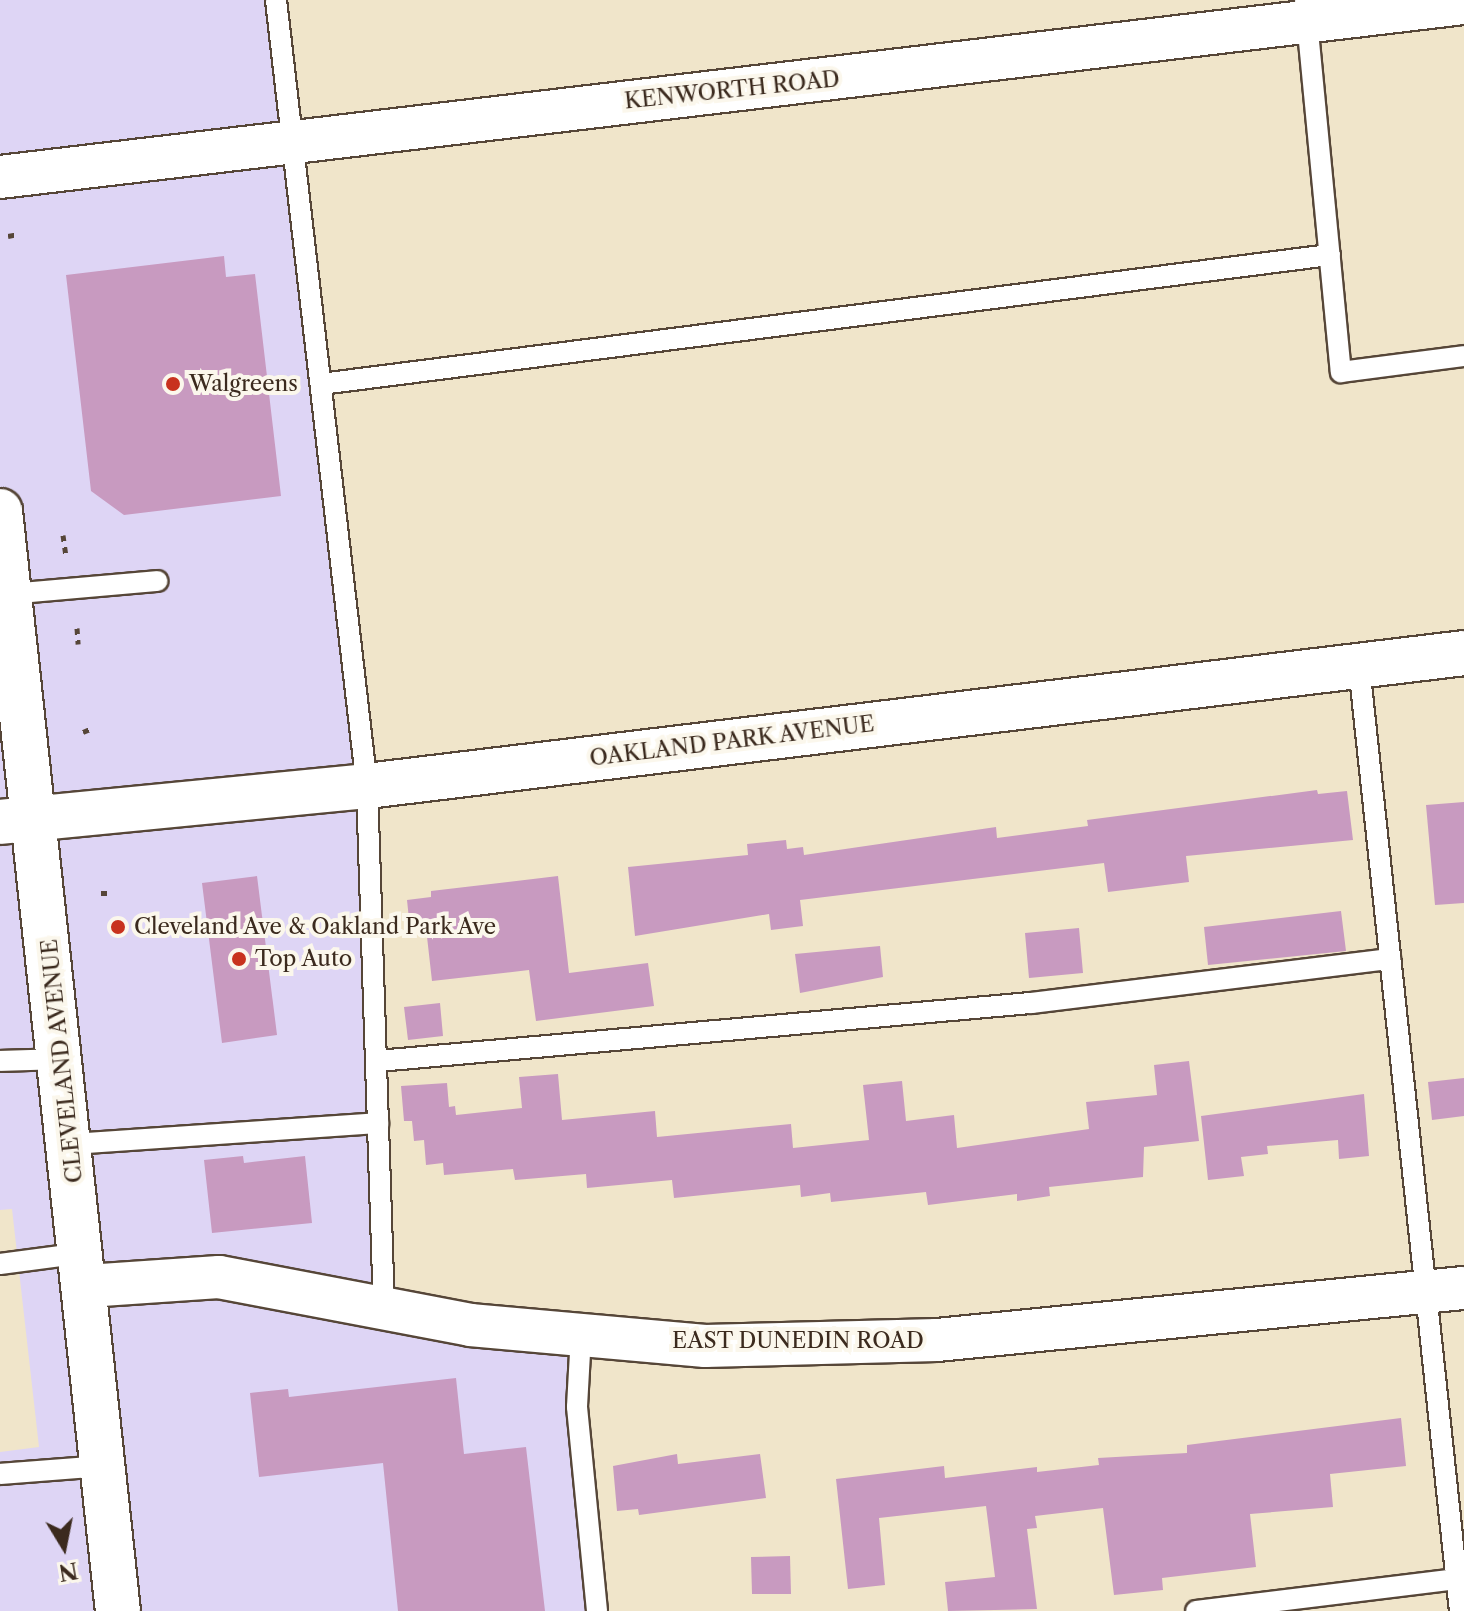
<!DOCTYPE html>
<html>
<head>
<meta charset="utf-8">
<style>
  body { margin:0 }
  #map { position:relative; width:1464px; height:1611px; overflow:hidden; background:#f0e5ca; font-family:"Libre Caslon Text",serif }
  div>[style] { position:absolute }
  .built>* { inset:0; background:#ded5f5 }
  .building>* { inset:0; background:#c89ac0 }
  .path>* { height:5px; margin-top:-2.5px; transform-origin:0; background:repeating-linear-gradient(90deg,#564638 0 6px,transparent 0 12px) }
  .roads { filter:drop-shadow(2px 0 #564638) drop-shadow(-2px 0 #564638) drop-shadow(0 2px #564638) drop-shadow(0 -2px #564638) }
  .service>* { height:20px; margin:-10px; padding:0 10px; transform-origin:10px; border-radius:10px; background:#fff }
  .minor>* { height:42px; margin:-21px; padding:0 21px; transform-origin:21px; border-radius:21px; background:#fff }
  .secondary>* { height:44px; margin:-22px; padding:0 22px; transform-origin:22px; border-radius:22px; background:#fff }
  .primary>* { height:44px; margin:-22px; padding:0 22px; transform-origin:22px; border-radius:22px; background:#fff }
  .dots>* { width:22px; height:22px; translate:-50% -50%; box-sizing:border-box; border:4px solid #fbf7ec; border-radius:50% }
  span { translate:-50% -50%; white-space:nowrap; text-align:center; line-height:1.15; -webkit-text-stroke:8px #fbf7ec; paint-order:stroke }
  .street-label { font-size:22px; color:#3b2a1e }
  .poi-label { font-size:22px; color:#3b2a1e }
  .left { translate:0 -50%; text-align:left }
  .north { position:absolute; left:24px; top:1507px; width:80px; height:80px; -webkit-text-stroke:6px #fbf7ec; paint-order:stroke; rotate:170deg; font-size:22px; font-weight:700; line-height:32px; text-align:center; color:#3b2a1e }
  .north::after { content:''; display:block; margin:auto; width:28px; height:36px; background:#3b2a1e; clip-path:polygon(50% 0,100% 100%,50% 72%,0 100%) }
</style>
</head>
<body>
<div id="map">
  <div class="built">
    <i style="clip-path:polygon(0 0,279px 0,370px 780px,397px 1317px,576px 1347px,604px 1611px,0 1611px,0 1452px,39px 1447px,12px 1209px,0 1210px)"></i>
  </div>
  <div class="building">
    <i style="clip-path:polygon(224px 256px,226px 277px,255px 274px,281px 496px,124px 515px,91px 491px,66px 275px)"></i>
    <i style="clip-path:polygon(1317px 790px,1318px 794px,1347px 791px,1353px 840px,1186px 856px,1189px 882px,1108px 892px,1104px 863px,800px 900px,803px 926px,771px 930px,769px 914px,635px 936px,628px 867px,748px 855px,747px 844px,786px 840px,787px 849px,803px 847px,804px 855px,996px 827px,997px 838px,1088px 826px,1087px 820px)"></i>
    <i style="clip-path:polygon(1464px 802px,1464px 903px,1435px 905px,1426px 805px)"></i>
    <i style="clip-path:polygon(257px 876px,277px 1035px,222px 1043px,202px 883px)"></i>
    <i style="clip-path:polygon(558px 876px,569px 973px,648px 963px,654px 1006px,536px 1021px,529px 970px,432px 981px,426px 928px,410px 929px,407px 900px,431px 897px,431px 891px)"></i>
    <i style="clip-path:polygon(1341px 911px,1346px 951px,1208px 965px,1204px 927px)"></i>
    <i style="clip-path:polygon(1079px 928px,1083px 973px,1029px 978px,1025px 933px)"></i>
    <i style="clip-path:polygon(880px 946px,883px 977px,800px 993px,795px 954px)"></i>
    <i style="clip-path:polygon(440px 1003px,443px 1036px,408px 1040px,404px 1007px)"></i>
    <i style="clip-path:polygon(1189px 1061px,1199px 1141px,1144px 1147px,1143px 1177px,1049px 1187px,1050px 1196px,1017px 1201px,1017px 1194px,928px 1205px,926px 1192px,831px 1202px,830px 1193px,801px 1197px,800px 1185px,674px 1198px,672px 1180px,587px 1188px,586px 1174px,515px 1180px,513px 1169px,444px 1175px,443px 1163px,426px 1165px,424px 1140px,414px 1141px,412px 1121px,404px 1121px,401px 1086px,447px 1083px,449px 1107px,455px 1106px,456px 1115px,522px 1108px,519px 1077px,558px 1074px,562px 1120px,655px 1111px,657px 1137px,791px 1124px,793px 1148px,869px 1140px,863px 1085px,902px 1081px,906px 1121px,954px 1115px,957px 1148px,1089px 1129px,1086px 1102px,1157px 1095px,1154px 1065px)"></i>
    <i style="clip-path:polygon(1464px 1078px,1464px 1116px,1432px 1120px,1428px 1082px)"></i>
    <i style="clip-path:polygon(1364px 1094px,1369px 1156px,1339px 1159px,1338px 1140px,1267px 1146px,1268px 1154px,1241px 1157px,1244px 1176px,1208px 1180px,1201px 1116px)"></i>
    <i style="clip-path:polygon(243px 1156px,244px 1163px,305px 1156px,312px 1223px,212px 1233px,204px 1160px)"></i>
    <i style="clip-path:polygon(456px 1378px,464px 1454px,526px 1447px,545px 1611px,398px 1611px,383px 1463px,259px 1477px,250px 1393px,288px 1389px,289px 1397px)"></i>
    <i style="clip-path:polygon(1401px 1418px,1406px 1466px,1330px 1474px,1333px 1507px,1250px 1514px,1256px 1567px,1162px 1578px,1163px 1590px,1114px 1595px,1103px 1508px,1035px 1516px,1037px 1528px,1027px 1529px,1037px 1609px,948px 1611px,945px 1582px,995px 1577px,986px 1506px,879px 1518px,885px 1585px,848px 1589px,836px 1479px,944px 1466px,945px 1478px,1037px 1467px,1037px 1472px,1099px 1465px,1098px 1458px,1187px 1453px,1187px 1445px)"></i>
    <i style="clip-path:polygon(677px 1454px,678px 1464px,760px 1454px,766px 1498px,639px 1515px,638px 1509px,617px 1511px,613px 1466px)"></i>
    <i style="clip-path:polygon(790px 1556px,791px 1594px,752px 1594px,751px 1557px)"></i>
  </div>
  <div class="path">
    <i style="left:8px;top:236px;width:10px;rotate:-11deg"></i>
    <i style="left:63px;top:535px;width:22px;rotate:82deg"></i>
    <i style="left:77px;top:628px;width:16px;rotate:86deg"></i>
    <i style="left:83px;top:732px;width:8px;rotate:-23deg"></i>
    <i style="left:101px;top:893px;width:8px"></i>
  </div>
  <div class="roads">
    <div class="service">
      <i style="left:276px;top:0;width:791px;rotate:83.4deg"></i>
      <i style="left:367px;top:786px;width:523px;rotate:88.14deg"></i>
      <i style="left:1305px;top:0;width:374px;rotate:84.5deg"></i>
      <i style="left:1341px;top:372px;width:124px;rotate:-7.4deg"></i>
      <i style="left:321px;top:384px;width:1017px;rotate:-7.29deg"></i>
      <i style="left:9px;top:594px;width:149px;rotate:-5deg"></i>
      <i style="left:1359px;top:666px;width:950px;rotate:83.9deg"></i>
      <i style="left:0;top:1061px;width:61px;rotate:-1.9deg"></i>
      <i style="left:378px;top:1061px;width:656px;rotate:-5.08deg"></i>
      <i style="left:1031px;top:1003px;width:362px;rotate:-7deg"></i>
      <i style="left:71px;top:1144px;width:308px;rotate:-3.9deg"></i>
      <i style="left:0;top:1264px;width:84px;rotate:-7.5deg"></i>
      <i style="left:581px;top:1335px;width:72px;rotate:93.2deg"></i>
      <i style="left:577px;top:1407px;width:205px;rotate:84.4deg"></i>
      <i style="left:0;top:1474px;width:103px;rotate:-4.4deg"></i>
      <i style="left:1196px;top:1611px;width:270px;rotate:-7deg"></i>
    </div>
    <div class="minor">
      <i style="left:0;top:177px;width:1474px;rotate:-6.78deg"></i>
      <i style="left:87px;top:1286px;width:132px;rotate:-3.9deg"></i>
      <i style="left:219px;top:1277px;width:256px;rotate:10.8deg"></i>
      <i style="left:470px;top:1325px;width:236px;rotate:5.1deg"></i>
      <i style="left:705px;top:1346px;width:232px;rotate:-1.5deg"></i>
      <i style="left:937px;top:1340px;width:530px;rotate:-5.64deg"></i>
    </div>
    <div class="secondary">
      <i style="left:0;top:822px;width:369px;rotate:-5.6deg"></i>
      <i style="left:367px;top:786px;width:1105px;rotate:-6.91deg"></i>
    </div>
    <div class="primary">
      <i style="left:0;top:511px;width:1106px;rotate:83.88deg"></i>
    </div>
  </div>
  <div class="dots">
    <i style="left:173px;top:384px;background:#c8321e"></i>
    <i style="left:118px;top:927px;background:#c8321e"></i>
    <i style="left:239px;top:959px;background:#c8321e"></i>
  </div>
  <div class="street-label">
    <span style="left:732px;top:90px;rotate:-6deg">KENWORTH ROAD</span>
    <span style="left:732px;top:741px;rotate:-7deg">OAKLAND PARK AVENUE</span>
    <span style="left:62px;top:1061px;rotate:-96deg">CLEVELAND AVENUE</span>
    <span style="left:798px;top:1341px">EAST DUNEDIN ROAD</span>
  </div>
  <div class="poi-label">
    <span class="left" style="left:189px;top:384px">Walgreens</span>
    <span class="left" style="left:134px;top:927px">Cleveland Ave &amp; Oakland Park Ave</span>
    <span class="left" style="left:255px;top:959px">Top Auto</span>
  </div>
  <div class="north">N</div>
</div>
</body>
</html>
